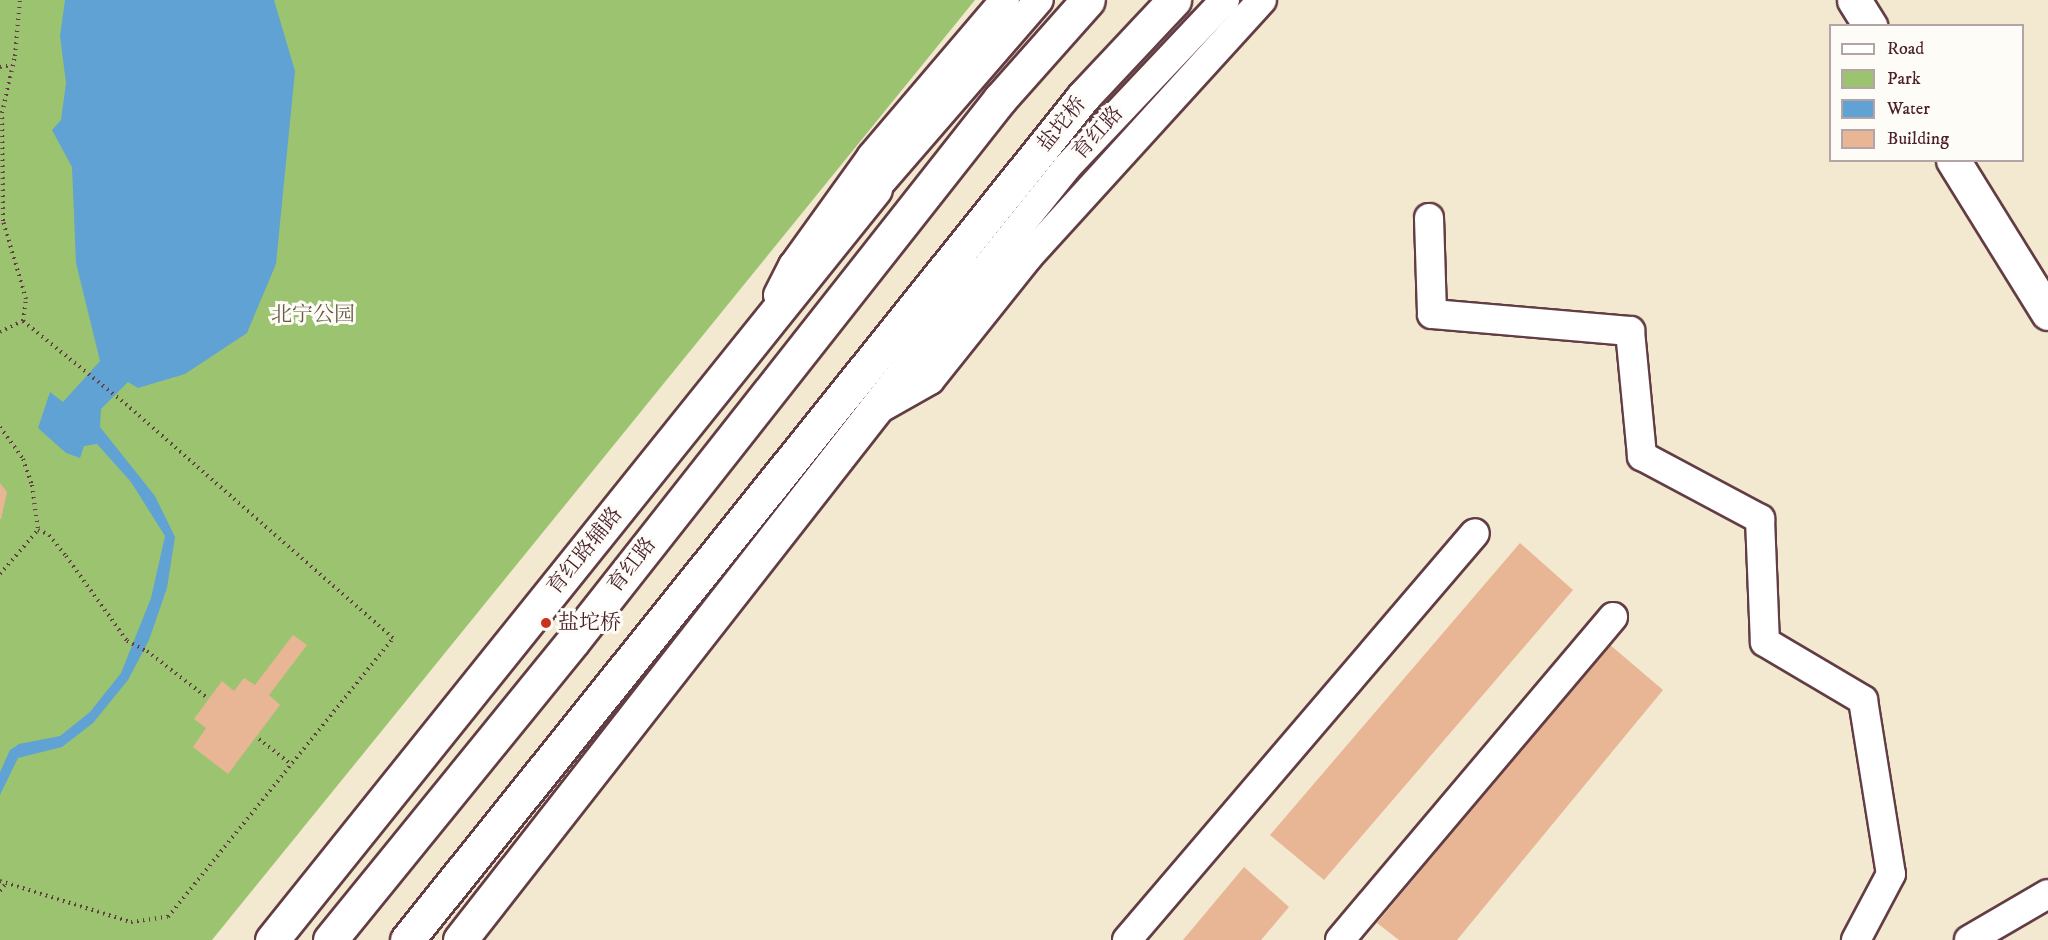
<!DOCTYPE html>
<html>
<head>
<meta charset="utf-8">
<style>
  body { margin:0 }
  #map { position:relative; width:2048px; height:940px; overflow:hidden; background:#f3e8d0; font-family:"IM FELL DW Pica","Noto Serif SC",serif }
  div>[style] { position:absolute }
  .green>* { inset:0; background:#9cc470 }
  .water>* { inset:0; background:#5fa2d3 }
  .building>* { inset:0; background:#e8b695 }
  .path>* { height:4px; margin-top:-2px; transform-origin:0; background:repeating-linear-gradient(90deg,#633d44 0 1.5px,transparent 0 6px) }
  .roads { filter:drop-shadow(2px 0 #633d44) drop-shadow(-2px 0 #633d44) drop-shadow(0 2px #633d44) drop-shadow(0 -2px #633d44) }
  .street>* { height:28px; margin:-14px; padding:0 14px; transform-origin:14px; border-radius:14px; background:#fff }
  .secondary>* { height:33px; margin:-16.5px; padding:0 16.5px; transform-origin:16.5px; border-radius:16.5px; background:#fff }
  .highway>* { height:33px; margin:-16.5px; padding:0 16.5px; transform-origin:16.5px; border-radius:16.5px; background:#fff }
  .dots>* { width:16px; height:16px; translate:-50% -50%; box-sizing:border-box; border:3px solid #fdfcf7; border-radius:50% }
  span { translate:-50% -50%; white-space:nowrap; text-align:center; line-height:1.15; -webkit-text-stroke:6px #fdfcf7; paint-order:stroke }
  .street-label { font-size:21px; color:#4a1f2b }
  .park-label { font-size:21px; color:#675943 }
  .poi-label { font-size:21px; color:#4a1f2b }
  .left { translate:0 -50%; text-align:left }
  .legend { position:absolute; left:1829px; top:24px; width:195px; height:138px; box-sizing:border-box; background:#fdfcf7; border:2px solid #b5a4a5; margin:0; padding:8px 10px; list-style:none; font-size:18px; color:#4a1f2b }
  .legend li { display:flex; align-items:center; gap:12px; height:30px }
  .legend b { width:30px; border:2px solid #b5a4a5 }
</style>
</head>
<body>
<div id="map">
  <div class="green">
    <i style="clip-path:polygon(0 0,975px 0,212px 940px,0 940px)"></i>
  </div>
  <div class="water">
    <i style="clip-path:polygon(65px 0,274px 0,295px 71px,276px 264px,247px 333px,185px 374px,138px 388px,128px 382px,101px 409px,100px 427px,155px 496px,175px 537px,167px 588px,149px 640px,128px 680px,93px 723px,62px 747px,18px 758px,0 795px,0 772px,10px 750px,19px 744px,60px 736px,90px 712px,121px 673px,151px 598px,165px 536px,131px 482px,97px 444px,84px 446px,80px 458px,66px 453px,38px 428px,50px 392px,63px 402px,100px 361px,76px 263px,72px 167px,52px 130px,61px 120px,66px 83px,60px 36px)"></i>
  </div>
  <div class="building">
    <i style="clip-path:polygon(0 483px,7px 492px,1px 519px,0 519px)"></i>
    <i style="clip-path:polygon(1520px 543px,1573px 590px,1324px 880px,1270px 835px)"></i>
    <i style="clip-path:polygon(293px 635px,307px 645px,269px 695px,280px 705px,228px 774px,193px 747px,206px 728px,194px 719px,222px 681px,234px 691px,244px 678px,255px 685px)"></i>
    <i style="clip-path:polygon(1609px 644px,1663px 690px,1457px 940px,1399px 940px,1377px 923px)"></i>
    <i style="clip-path:polygon(1244px 867px,1289px 907px,1261px 940px,1183px 940px)"></i>
  </div>
  <div class="path">
    <i style="left:0;top:67px;width:12px;rotate:-9deg"></i>
    <i style="left:0;top:332px;width:25px;rotate:-26deg"></i>
    <i style="left:23px;top:321px;width:22px;rotate:-82deg"></i>
    <i style="left:26px;top:299px;width:81px;rotate:-106.4deg"></i>
    <i style="left:3px;top:221px;width:108px;rotate:-90.5deg"></i>
    <i style="left:2px;top:113px;width:58px;rotate:-77.2deg"></i>
    <i style="left:15px;top:56px;width:56px;rotate:-84.9deg"></i>
    <i style="left:0;top:427px;width:39px;rotate:54deg"></i>
    <i style="left:23px;top:459px;width:28px;rotate:71deg"></i>
    <i style="left:32px;top:485px;width:45px;rotate:82.4deg"></i>
    <i style="left:38px;top:530px;width:12px;rotate:24deg"></i>
    <i style="left:49px;top:535px;width:27px;rotate:51deg"></i>
    <i style="left:66px;top:556px;width:105px;rotate:54.3deg"></i>
    <i style="left:127px;top:641px;width:22px;rotate:27deg"></i>
    <i style="left:147px;top:651px;width:75px;rotate:37.9deg"></i>
    <i style="left:0;top:574px;width:58px;rotate:-49.2deg"></i>
    <i style="left:259px;top:739px;width:42px;rotate:38.2deg"></i>
    <i style="left:0;top:881px;width:137px;rotate:17.4deg"></i>
    <i style="left:131px;top:922px;width:37px;rotate:-8deg"></i>
    <i style="left:168px;top:917px;width:358px;rotate:-51.1deg"></i>
    <i style="left:393px;top:638px;width:354px;rotate:-138.8deg"></i>
    <i style="left:127px;top:405px;width:134px;rotate:-141.1deg"></i>
    <i style="left:0;top:891px;width:10px;rotate:-53deg"></i>
  </div>
  <div class="roads">
    <div class="street">
      <i style="left:875px;top:189px;width:250px;rotate:-49.1deg"></i>
      <i style="left:1429px;top:218px;width:96px;rotate:88.2deg"></i>
      <i style="left:1432px;top:314px;width:199px;rotate:4.9deg"></i>
      <i style="left:1630px;top:331px;width:126px;rotate:84.5deg"></i>
      <i style="left:1642px;top:456px;width:134px;rotate:28.1deg"></i>
      <i style="left:1760px;top:519px;width:123px;rotate:87.7deg"></i>
      <i style="left:1765px;top:642px;width:114px;rotate:30.6deg"></i>
      <i style="left:1863px;top:700px;width:176px;rotate:80.9deg"></i>
      <i style="left:1891px;top:874px;width:75px;rotate:117.9deg"></i>
      <i style="left:981px;top:274px;width:137px;rotate:-51.2deg"></i>
      <i style="left:1067px;top:167px;width:230px;rotate:-46.6deg"></i>
      <i style="left:778px;top:295px;width:33px;rotate:-63deg"></i>
      <i style="left:793px;top:266px;width:135px;rotate:-54.3deg"></i>
      <i style="left:872px;top:156px;width:205px;rotate:-49.6deg"></i>
      <i style="left:877px;top:410px;width:61px;rotate:-29.5deg"></i>
      <i style="left:930px;top:380px;width:159px;rotate:-51.4deg"></i>
      <i style="left:1029px;top:256px;width:346px;rotate:-47.7deg"></i>
      <i style="left:1127px;top:940px;width:535px;rotate:-49.47deg"></i>
      <i style="left:1340px;top:940px;width:423px;rotate:-49.8deg"></i>
      <i style="left:1969px;top:940px;width:91px;rotate:-30.2deg"></i>
    </div>
    <div class="secondary">
      <i style="left:1854px;top:0;width:31px;rotate:58deg"></i>
      <i style="left:1953px;top:160px;width:180px;rotate:58.2deg"></i>
      <i style="left:272px;top:940px;width:963px;rotate:-51.24deg"></i>
      <i style="left:460px;top:940px;width:846px;rotate:-51.96deg"></i>
    </div>
    <div class="highway">
      <i style="left:330px;top:940px;width:385px;rotate:-50.9deg"></i>
      <i style="left:573px;top:641px;width:690px;rotate:-51.77deg"></i>
      <i style="left:1000px;top:99px;width:132px;rotate:-48.4deg"></i>
      <i style="left:407px;top:940px;width:1081px;rotate:-51.27deg"></i>
      <i style="left:1083px;top:97px;width:133px;rotate:-46.8deg"></i>
    </div>
  </div>
  <div class="dots">
    <i style="left:546px;top:623px;background:#c8321e"></i>
  </div>
  <div class="street-label">
    <span style="left:1062px;top:124px;rotate:-51deg">盐坨桥</span>
    <span style="left:1098px;top:133px;rotate:-48deg">育红路</span>
    <span style="left:585px;top:551px;rotate:-51deg">育红路辅路</span>
    <span style="left:632px;top:565px;rotate:-52deg">育红路</span>
  </div>
  <div class="park-label">
    <span style="left:313px;top:315px">北宁公园</span>
  </div>
  <div class="poi-label">
    <span class="left" style="left:558px;top:623px">盐坨桥</span>
  </div>
  <ul class="legend">
  <li><b style="height:8px;background:#fff"></b>Road</li>
  <li><b style="height:16px;background:#9cc470"></b>Park</li>
  <li><b style="height:16px;background:#5fa2d3"></b>Water</li>
  <li><b style="height:16px;background:#e8b695"></b>Building</li>
  </ul>
</div>
</body>
</html>
